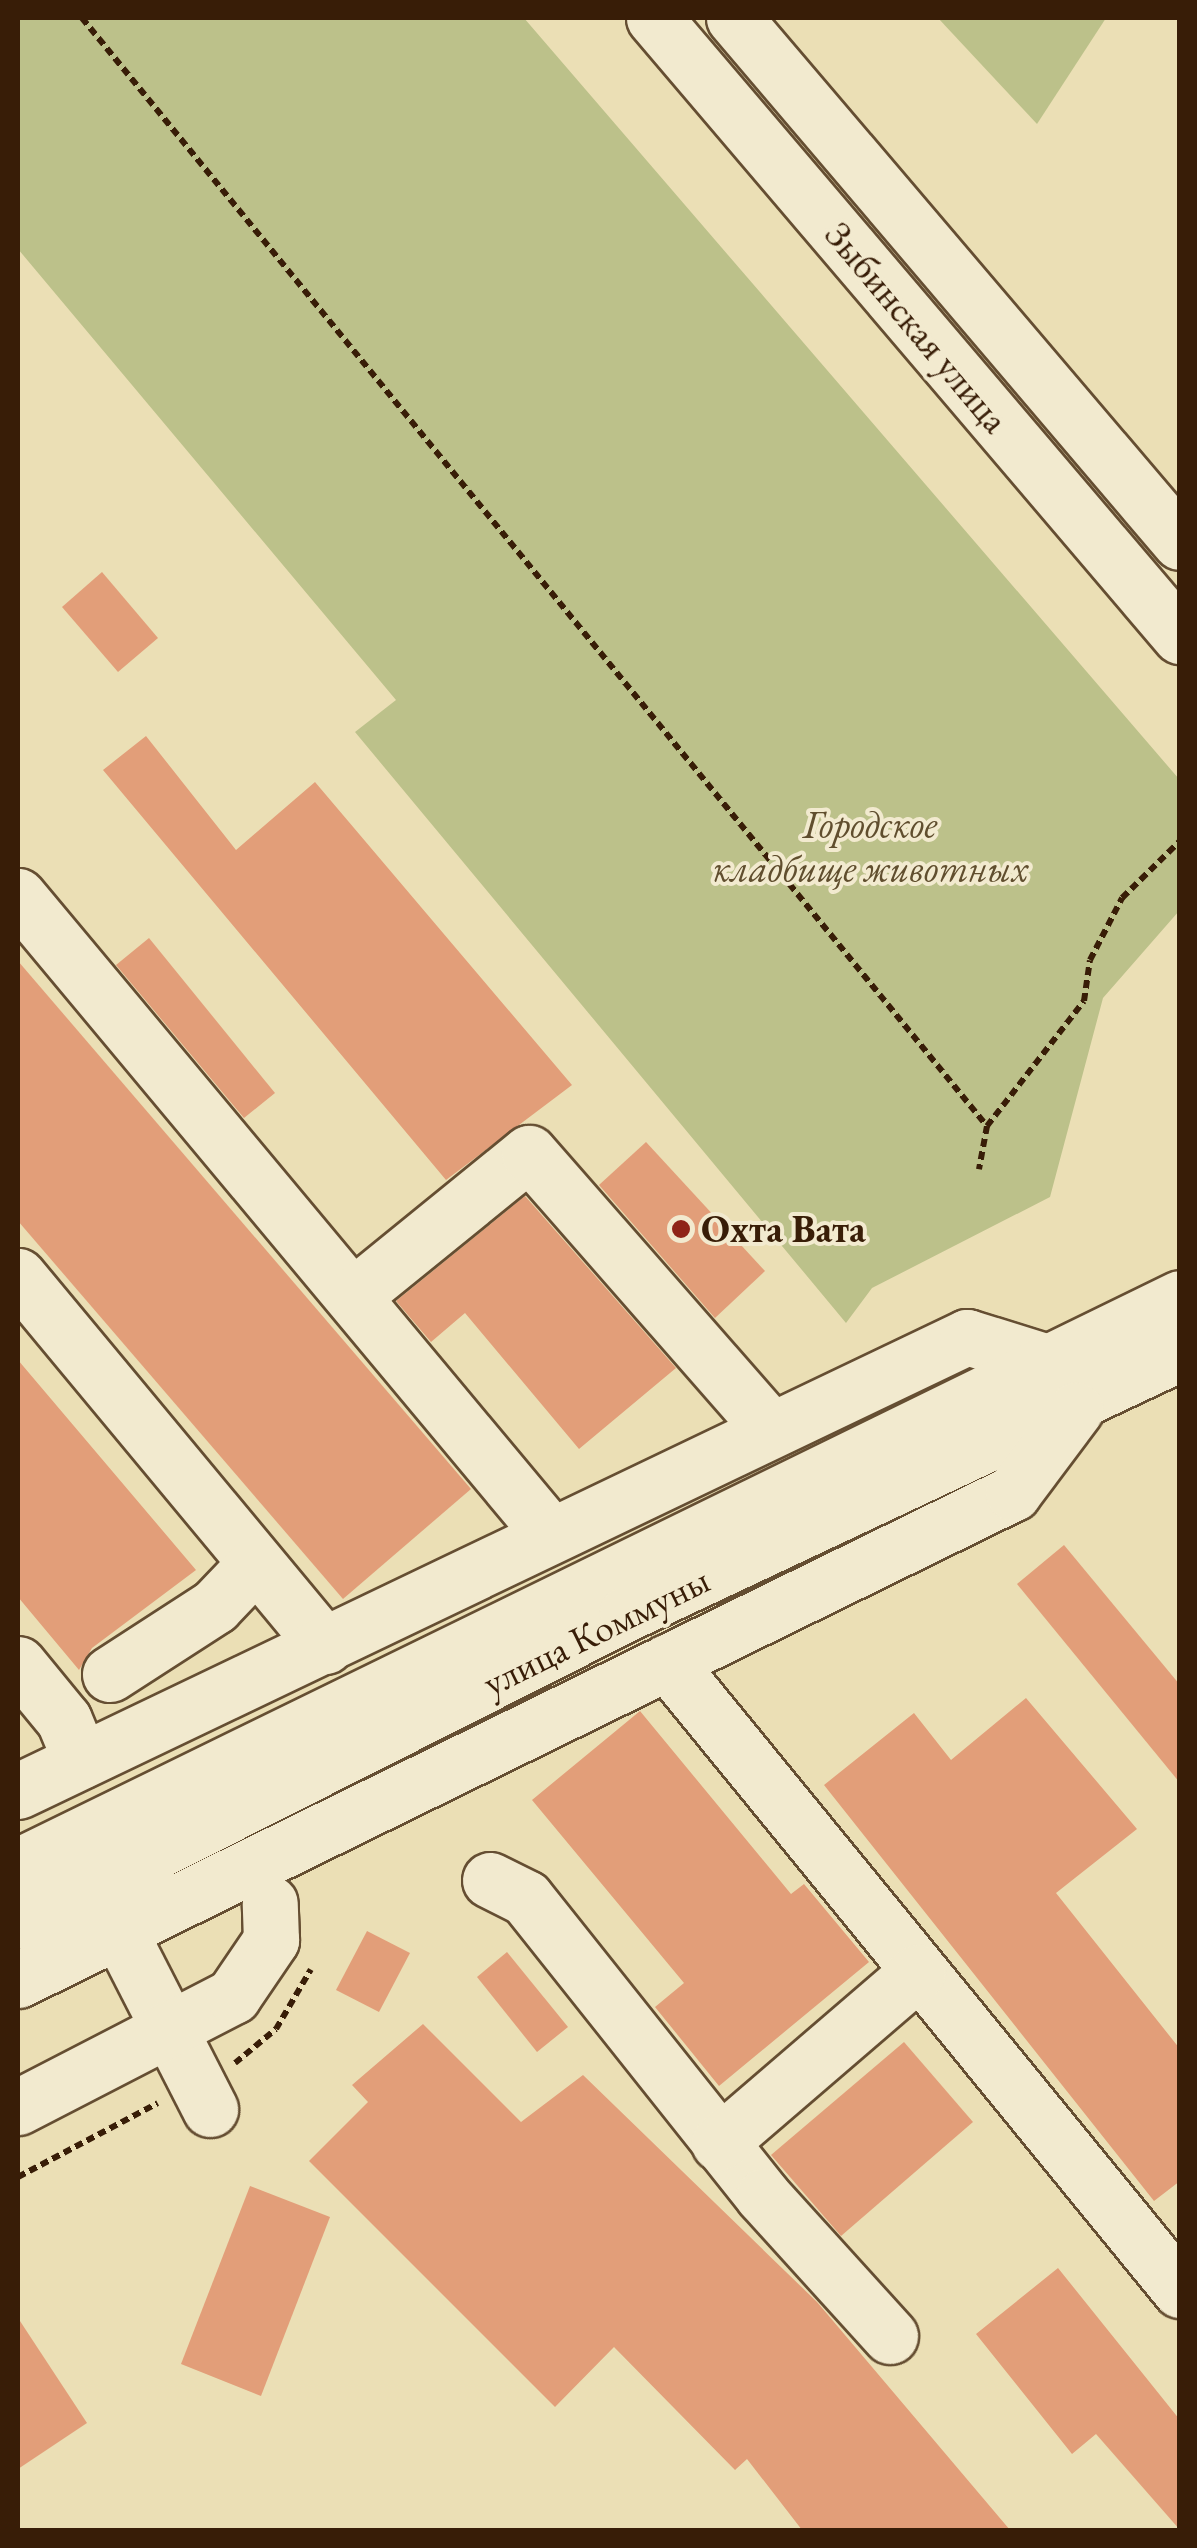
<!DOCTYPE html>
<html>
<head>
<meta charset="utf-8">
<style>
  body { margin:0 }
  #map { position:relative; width:1197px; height:2548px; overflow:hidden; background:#ebdfb5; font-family:"EB Garamond",serif }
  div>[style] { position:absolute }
  .green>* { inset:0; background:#bcc18a }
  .building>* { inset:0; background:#e29e79 }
  .path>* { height:6px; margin-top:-3px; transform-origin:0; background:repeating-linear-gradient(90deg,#381d07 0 8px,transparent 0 13px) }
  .roads { filter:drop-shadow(2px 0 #654e32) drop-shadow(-2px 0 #654e32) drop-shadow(0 2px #654e32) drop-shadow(0 -2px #654e32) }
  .minor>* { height:55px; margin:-27.5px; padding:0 27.5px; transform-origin:27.5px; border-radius:27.5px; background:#f2eacf }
  .dots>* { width:28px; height:28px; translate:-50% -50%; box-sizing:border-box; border:5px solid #f2eacf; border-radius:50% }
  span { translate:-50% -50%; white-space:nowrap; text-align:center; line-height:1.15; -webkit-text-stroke:8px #f2eacf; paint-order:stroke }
  .street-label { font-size:38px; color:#381d07 }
  .park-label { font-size:38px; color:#604e2e; font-style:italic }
  .poi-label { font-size:38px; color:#381d07; font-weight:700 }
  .left { translate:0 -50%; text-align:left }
  .frame { position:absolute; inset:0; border:20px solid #381d07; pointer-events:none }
</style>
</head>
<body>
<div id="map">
  <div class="green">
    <i style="clip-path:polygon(18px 18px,524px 18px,1179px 779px,1179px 911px,1103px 998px,1050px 1197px,872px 1288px,846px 1323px,355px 732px,396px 700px,18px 249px)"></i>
    <i style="clip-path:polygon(938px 18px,1106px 18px,1037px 124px)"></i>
  </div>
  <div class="building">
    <i style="clip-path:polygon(102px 572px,158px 638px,118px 672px,62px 607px)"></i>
    <i style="clip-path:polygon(146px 736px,236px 850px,315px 782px,572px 1085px,446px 1180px,103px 770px)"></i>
    <i style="clip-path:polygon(149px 938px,275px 1093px,244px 1118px,116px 965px)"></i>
    <i style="clip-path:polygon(18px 961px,471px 1489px,343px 1599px,18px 1221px)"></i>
    <i style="clip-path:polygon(646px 1142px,765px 1271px,715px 1318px,599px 1185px)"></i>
    <i style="clip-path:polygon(525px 1196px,676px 1368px,579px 1449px,465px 1313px,431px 1342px,396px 1301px)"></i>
    <i style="clip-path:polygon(18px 1360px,196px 1570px,92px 1648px,79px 1670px,18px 1597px)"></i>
    <i style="clip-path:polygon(1064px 1545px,1180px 1685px,1180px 1783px,1017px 1584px)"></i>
    <i style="clip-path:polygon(1026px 1698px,1137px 1829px,1056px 1893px,1180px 2049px,1180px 2181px,1154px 2201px,824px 1785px,914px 1713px,951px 1760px)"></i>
    <i style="clip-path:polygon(640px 1711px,791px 1894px,804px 1884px,869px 1962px,719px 2086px,655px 2007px,684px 1983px,532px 1800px)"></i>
    <i style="clip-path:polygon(367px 1931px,410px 1953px,379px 2012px,336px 1990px)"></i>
    <i style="clip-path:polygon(507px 1952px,568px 2027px,537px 2052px,477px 1977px)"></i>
    <i style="clip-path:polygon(423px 2024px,521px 2122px,583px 2075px,817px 2302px,1010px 2530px,802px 2530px,747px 2459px,735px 2470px,614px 2347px,555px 2407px,309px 2161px,368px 2102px,352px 2085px)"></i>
    <i style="clip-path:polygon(904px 2042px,973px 2122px,841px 2236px,771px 2155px)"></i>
    <i style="clip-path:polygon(250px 2186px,330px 2217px,261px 2396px,181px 2364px)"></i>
    <i style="clip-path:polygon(1058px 2268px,1180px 2420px,1180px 2530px,1096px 2434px,1072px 2454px,976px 2334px)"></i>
    <i style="clip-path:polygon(18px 2318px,87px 2423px,18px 2469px)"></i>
  </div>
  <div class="path">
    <i style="left:82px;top:18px;width:1431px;rotate:50.76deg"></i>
    <i style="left:987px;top:1126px;width:44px;rotate:100.5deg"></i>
    <i style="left:987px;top:1126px;width:158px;rotate:-52.2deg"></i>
    <i style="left:1084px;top:1001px;width:41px;rotate:-81.7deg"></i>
    <i style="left:1090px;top:960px;width:70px;rotate:-62.7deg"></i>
    <i style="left:1122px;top:898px;width:81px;rotate:-44.5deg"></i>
    <i style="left:235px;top:2063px;width:53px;rotate:-39.7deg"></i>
    <i style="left:276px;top:2029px;width:69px;rotate:-59.7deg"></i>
    <i style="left:18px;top:2177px;width:158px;rotate:-27.9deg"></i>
  </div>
  <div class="roads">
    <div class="minor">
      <i style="left:654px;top:18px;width:812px;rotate:49.6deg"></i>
      <i style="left:734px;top:18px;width:688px;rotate:49.6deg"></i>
      <i style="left:18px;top:896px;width:832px;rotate:50.17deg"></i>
      <i style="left:18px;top:1276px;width:481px;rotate:50.3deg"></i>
      <i style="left:354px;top:1295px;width:225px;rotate:-39.1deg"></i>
      <i style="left:529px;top:1153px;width:367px;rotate:48.8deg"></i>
      <i style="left:667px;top:1662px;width:811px;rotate:50.76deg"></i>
      <i style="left:18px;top:1664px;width:72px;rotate:50.6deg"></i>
      <i style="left:64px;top:1720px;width:44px;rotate:67.5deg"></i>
      <i style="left:110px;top:1674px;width:125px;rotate:-32.9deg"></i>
      <i style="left:215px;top:1606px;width:59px;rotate:-46.4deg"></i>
      <i style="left:18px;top:1791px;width:1052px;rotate:-25.57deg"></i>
      <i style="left:967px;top:1337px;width:91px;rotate:17.2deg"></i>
      <i style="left:18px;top:1866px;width:1293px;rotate:-26.05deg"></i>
      <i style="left:490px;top:1880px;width:40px;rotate:26.6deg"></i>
      <i style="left:526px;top:1898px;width:381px;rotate:51.5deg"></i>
      <i style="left:763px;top:2196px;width:189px;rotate:47.8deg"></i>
      <i style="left:18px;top:1921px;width:682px;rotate:-26.83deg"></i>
      <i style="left:627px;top:1613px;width:611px;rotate:-25.18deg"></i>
      <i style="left:119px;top:1931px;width:200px;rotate:62.9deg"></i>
      <i style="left:18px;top:1980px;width:1108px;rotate:-26.08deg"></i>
      <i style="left:1013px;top:1493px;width:104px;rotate:-53.2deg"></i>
      <i style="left:18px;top:2107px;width:242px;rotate:-27.3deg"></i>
      <i style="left:233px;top:1996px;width:68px;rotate:-55.8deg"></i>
      <i style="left:271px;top:1940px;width:37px;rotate:-92deg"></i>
      <i style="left:719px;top:2143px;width:262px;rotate:-40.7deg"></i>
    </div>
  </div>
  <div class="dots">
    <i style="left:681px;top:1229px;background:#8f2418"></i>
  </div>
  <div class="street-label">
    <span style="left:917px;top:327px;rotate:50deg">Зыбинская улица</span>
    <span style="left:596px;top:1631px;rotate:-26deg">улица Коммуны</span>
  </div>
  <div class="park-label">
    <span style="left:870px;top:846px">Городское<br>кладбище животных</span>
  </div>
  <div class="poi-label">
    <span class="left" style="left:701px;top:1229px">Охта Вата</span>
  </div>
  <div class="frame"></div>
</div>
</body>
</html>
